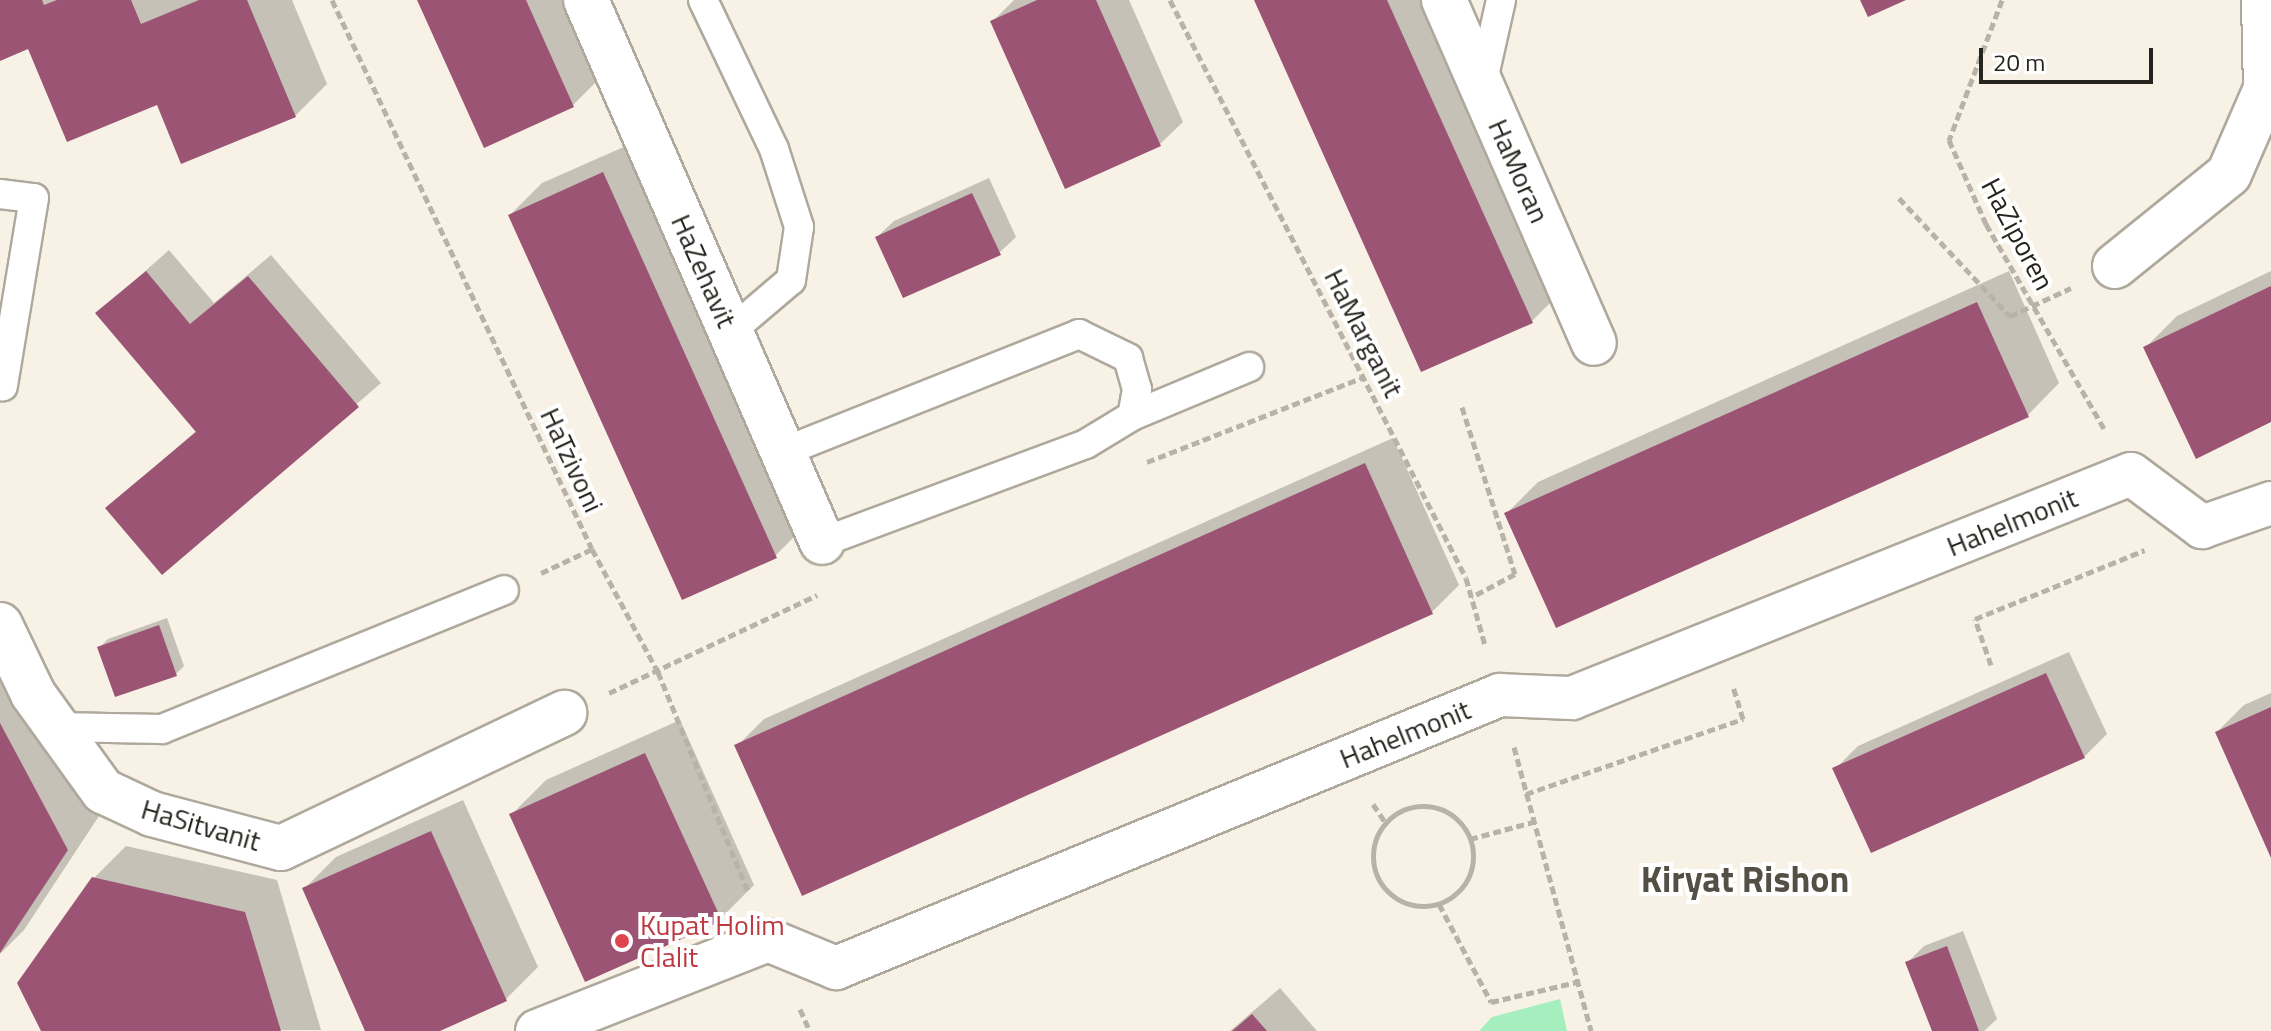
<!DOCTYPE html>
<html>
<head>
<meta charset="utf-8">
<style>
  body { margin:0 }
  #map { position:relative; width:2271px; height:1031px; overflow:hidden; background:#f7f2e5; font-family:"Titillium Web",sans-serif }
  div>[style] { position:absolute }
  .green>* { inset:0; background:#a5efbf }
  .shadow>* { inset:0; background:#0003 }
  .building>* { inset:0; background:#9c5475 }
  .path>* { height:5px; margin-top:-2.5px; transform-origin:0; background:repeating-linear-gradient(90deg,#b7b3a8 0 8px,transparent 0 12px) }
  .path>.ring { margin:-2.5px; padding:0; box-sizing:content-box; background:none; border:5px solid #b7b3a8; border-radius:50% }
  .roads { filter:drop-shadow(2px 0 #afa99d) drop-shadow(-2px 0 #afa99d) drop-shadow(0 2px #afa99d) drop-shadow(0 -2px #afa99d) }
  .service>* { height:28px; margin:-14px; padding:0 14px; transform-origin:14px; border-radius:14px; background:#fff }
  .pedestrian>* { height:42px; margin:-21px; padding:0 21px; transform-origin:21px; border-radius:21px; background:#fff }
  .minor>* { height:44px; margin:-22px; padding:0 22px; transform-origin:22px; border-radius:22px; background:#fff }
  .dots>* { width:22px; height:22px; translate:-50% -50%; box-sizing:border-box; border:4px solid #fff; border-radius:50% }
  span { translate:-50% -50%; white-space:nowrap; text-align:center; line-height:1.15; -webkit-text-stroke:8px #fff; paint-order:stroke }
  .street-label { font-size:28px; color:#26241f }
  .health-label { font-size:28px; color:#be3a42 }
  .left { translate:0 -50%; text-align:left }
  .district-label { font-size:36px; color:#534f44; font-weight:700 }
  .scale { position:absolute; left:1979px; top:48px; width:174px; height:36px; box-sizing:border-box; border:4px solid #26241f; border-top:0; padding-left:10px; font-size:24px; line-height:28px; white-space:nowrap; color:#26241f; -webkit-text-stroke:6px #fff; paint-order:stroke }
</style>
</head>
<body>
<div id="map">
  <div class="green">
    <i style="clip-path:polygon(1560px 999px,1567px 1031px,1479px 1031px,1492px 1017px)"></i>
  </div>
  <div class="shadow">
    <i style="clip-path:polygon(0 0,292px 0,327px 84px,295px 116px,158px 103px,29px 47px,0 59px)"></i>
    <i style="clip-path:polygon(419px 0,572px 0,605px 73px,573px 105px,485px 145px)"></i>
    <i style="clip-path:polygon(1014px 0,1129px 0,1183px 122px,1160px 144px,1066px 187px,992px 22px)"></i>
    <i style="clip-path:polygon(1256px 0,1426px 0,1559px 294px,1532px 321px)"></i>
    <i style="clip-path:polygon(635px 142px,807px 524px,775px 556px,510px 215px,542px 183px)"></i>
    <i style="clip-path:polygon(989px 178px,1016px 237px,999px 253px,877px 237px,894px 221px)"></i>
    <i style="clip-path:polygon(169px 250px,214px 303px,271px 255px,381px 383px,162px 572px,108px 508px,197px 430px,98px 313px)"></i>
    <i style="clip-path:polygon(2009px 271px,2059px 383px,2028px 415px,1506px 514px,1538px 482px)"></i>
    <i style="clip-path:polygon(2271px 271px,2271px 420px,2145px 348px,2177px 316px)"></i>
    <i style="clip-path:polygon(1393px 438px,1459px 585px,1432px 612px,737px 746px,764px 719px)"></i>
    <i style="clip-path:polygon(167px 618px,184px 666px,176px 674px,100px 647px,108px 639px)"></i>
    <i style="clip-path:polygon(2069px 652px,2107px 734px,2084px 757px,1835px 769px,1858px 746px)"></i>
    <i style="clip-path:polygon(17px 663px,99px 816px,24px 930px,0 954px,0 669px)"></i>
    <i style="clip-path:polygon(2271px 693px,2271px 853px,2217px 732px,2244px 705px)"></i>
    <i style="clip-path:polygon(680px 720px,754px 885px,720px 919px,512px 814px,546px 780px)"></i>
    <i style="clip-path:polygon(463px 800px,538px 967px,506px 999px,435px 1031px,367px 1031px,304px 889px,336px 857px)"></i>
    <i style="clip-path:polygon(126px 846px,277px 880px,321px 1030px,44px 1031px,94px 878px)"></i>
    <i style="clip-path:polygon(1963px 931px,1997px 1019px,1984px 1031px,1934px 1031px,1908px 962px,1924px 946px)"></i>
    <i style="clip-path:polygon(1280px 988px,1317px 1031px,1230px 1031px)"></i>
  </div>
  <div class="building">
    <i style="clip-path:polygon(0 0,42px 0,44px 5px,57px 0,131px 0,141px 24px,199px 0,247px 0,296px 117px,181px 164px,157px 105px,67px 142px,28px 49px,0 61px)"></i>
    <i style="clip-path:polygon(417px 0,526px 0,574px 107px,484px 148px)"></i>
    <i style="clip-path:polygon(1037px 0,1096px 0,1161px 146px,1065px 189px,990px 21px)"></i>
    <i style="clip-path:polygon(1254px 0,1387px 0,1533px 323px,1421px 372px)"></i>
    <i style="clip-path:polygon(1860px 0,1906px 0,1868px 17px)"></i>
    <i style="clip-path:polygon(603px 172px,777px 558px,682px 600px,508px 215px)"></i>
    <i style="clip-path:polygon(972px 193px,1001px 255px,903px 298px,875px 237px)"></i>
    <i style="clip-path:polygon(146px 271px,190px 324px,248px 276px,359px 407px,162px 575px,105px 508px,196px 432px,95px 313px)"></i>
    <i style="clip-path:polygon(2271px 286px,2271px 422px,2196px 459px,2143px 347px)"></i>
    <i style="clip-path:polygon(1977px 302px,2029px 417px,1556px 628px,1504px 513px)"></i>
    <i style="clip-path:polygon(1365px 463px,1433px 614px,802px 896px,734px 745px)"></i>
    <i style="clip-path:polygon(159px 625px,177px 676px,115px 697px,97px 647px)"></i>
    <i style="clip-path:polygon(2046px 673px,2085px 758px,1871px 853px,1832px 768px)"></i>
    <i style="clip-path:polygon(2271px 707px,2271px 858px,2215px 732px)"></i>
    <i style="clip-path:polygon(0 723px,68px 850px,0 953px)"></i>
    <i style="clip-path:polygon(645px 753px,722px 921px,585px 982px,509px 814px)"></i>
    <i style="clip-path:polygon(431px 831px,507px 1001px,440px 1031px,365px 1031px,302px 888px)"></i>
    <i style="clip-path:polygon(92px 877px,245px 912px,281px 1031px,41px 1031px,17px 983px)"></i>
    <i style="clip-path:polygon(1947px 946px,1979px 1031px,1932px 1031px,1905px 962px)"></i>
    <i style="clip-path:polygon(1252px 1014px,1267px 1031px,1232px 1031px)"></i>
  </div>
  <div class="path">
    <i style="left:332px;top:0;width:607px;rotate:64.66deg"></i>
    <i style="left:592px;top:549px;width:140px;rotate:61.8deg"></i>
    <i style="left:658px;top:672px;width:240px;rotate:67.7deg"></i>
    <i style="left:1170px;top:0;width:649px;rotate:62.88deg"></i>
    <i style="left:1466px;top:578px;width:70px;rotate:74.2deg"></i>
    <i style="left:2002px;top:0;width:150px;rotate:110.7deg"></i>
    <i style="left:1949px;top:140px;width:92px;rotate:66.2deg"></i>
    <i style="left:1986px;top:224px;width:236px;rotate:60deg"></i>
    <i style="left:1899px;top:198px;width:162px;rotate:46.8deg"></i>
    <i style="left:2010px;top:316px;width:67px;rotate:-24.7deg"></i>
    <i style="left:1462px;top:407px;width:175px;rotate:72.4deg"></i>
    <i style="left:1515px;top:574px;width:49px;rotate:151.9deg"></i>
    <i style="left:1147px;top:462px;width:233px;rotate:-21.4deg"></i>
    <i style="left:541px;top:573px;width:56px;rotate:-25.2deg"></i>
    <i style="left:1991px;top:665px;width:49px;rotate:-109.2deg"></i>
    <i style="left:1975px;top:619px;width:183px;rotate:-22.1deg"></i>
    <i style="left:609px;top:693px;width:230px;rotate:-25.2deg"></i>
    <i style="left:1514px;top:747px;width:294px;rotate:74.8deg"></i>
    <i style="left:1526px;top:794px;width:230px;rotate:-19.1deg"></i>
    <i style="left:1743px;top:719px;width:34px;rotate:-107deg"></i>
    <i style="left:1373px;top:804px;width:23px;rotate:56deg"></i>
    <i class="ring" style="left:1373px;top:806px;width:95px;height:95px"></i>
    <i style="left:1470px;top:839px;width:65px;rotate:-15.1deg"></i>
    <i style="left:1439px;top:904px;width:111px;rotate:62deg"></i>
    <i style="left:1491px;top:1002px;width:88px;rotate:-13.1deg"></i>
    <i style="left:800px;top:1009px;width:24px;rotate:66deg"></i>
  </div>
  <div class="roads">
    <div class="service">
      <i style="left:703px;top:0;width:165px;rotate:64.5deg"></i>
      <i style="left:774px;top:149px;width:82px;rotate:72.2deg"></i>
      <i style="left:799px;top:227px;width:54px;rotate:98.6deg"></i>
      <i style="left:791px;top:280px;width:80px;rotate:139.6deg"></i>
      <i style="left:1482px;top:85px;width:87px;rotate:-77.4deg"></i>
      <i style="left:0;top:194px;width:34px;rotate:7deg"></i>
      <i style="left:34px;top:198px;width:191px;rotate:99.4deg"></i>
      <i style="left:1132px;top:416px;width:127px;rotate:-22.7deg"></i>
      <i style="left:783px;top:452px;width:319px;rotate:-21.7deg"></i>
      <i style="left:1079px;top:334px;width:55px;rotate:26.1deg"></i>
      <i style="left:1128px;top:358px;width:32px;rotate:74deg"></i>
      <i style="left:1137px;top:389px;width:27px;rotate:100deg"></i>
      <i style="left:1132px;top:416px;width:54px;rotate:148.7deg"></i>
      <i style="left:1086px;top:444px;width:282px;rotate:159.6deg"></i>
      <i style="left:57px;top:727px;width:105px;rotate:1.1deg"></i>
      <i style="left:162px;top:729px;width:369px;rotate:-22.1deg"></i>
    </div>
    <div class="pedestrian">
      <i style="left:537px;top:1031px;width:248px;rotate:-21.5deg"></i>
      <i style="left:768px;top:940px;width:74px;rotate:22.4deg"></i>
      <i style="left:836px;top:968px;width:718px;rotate:-22.35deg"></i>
      <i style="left:1500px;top:695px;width:72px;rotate:2.4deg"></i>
      <i style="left:1572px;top:698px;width:602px;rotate:-21.84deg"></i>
      <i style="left:2131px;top:474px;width:89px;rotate:36.7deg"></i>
      <i style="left:2202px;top:527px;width:73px;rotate:-19.2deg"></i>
    </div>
    <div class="minor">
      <i style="left:586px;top:0;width:591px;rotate:66.47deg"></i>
      <i style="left:1444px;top:0;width:374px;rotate:66.4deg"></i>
      <i style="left:2115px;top:266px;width:146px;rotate:-38.9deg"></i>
      <i style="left:2229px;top:174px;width:93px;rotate:-66.5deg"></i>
      <i style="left:2266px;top:89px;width:89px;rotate:-91.3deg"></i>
      <i style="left:0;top:625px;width:76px;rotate:64.4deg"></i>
      <i style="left:33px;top:694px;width:120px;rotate:54.2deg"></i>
      <i style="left:103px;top:791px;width:54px;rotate:25.1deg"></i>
      <i style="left:152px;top:814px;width:133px;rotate:14.8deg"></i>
      <i style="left:281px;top:848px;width:314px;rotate:-25.5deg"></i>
    </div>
  </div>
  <div class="dots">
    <i style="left:622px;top:941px;background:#e0444e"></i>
  </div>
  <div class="street-label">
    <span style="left:1519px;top:171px;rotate:66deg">HaMoran</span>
    <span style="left:2018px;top:234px;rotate:62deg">HaZiporen</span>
    <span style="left:704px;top:271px;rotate:66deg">HaZehavit</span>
    <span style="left:1364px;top:333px;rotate:63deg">HaMarganit</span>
    <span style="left:572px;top:460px;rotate:65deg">HaTzivoni</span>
    <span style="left:2012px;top:522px;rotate:-22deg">Hahelmonit</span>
    <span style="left:1405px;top:734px;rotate:-22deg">Hahelmonit</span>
    <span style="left:201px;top:825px;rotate:16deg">HaSitvanit</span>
  </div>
  <div class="health-label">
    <span class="left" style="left:640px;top:941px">Kupat Holim<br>Clalit</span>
  </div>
  <div class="district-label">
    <span style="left:1745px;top:879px">Kiryat Rishon</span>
  </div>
  <div class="scale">20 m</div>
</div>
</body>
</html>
